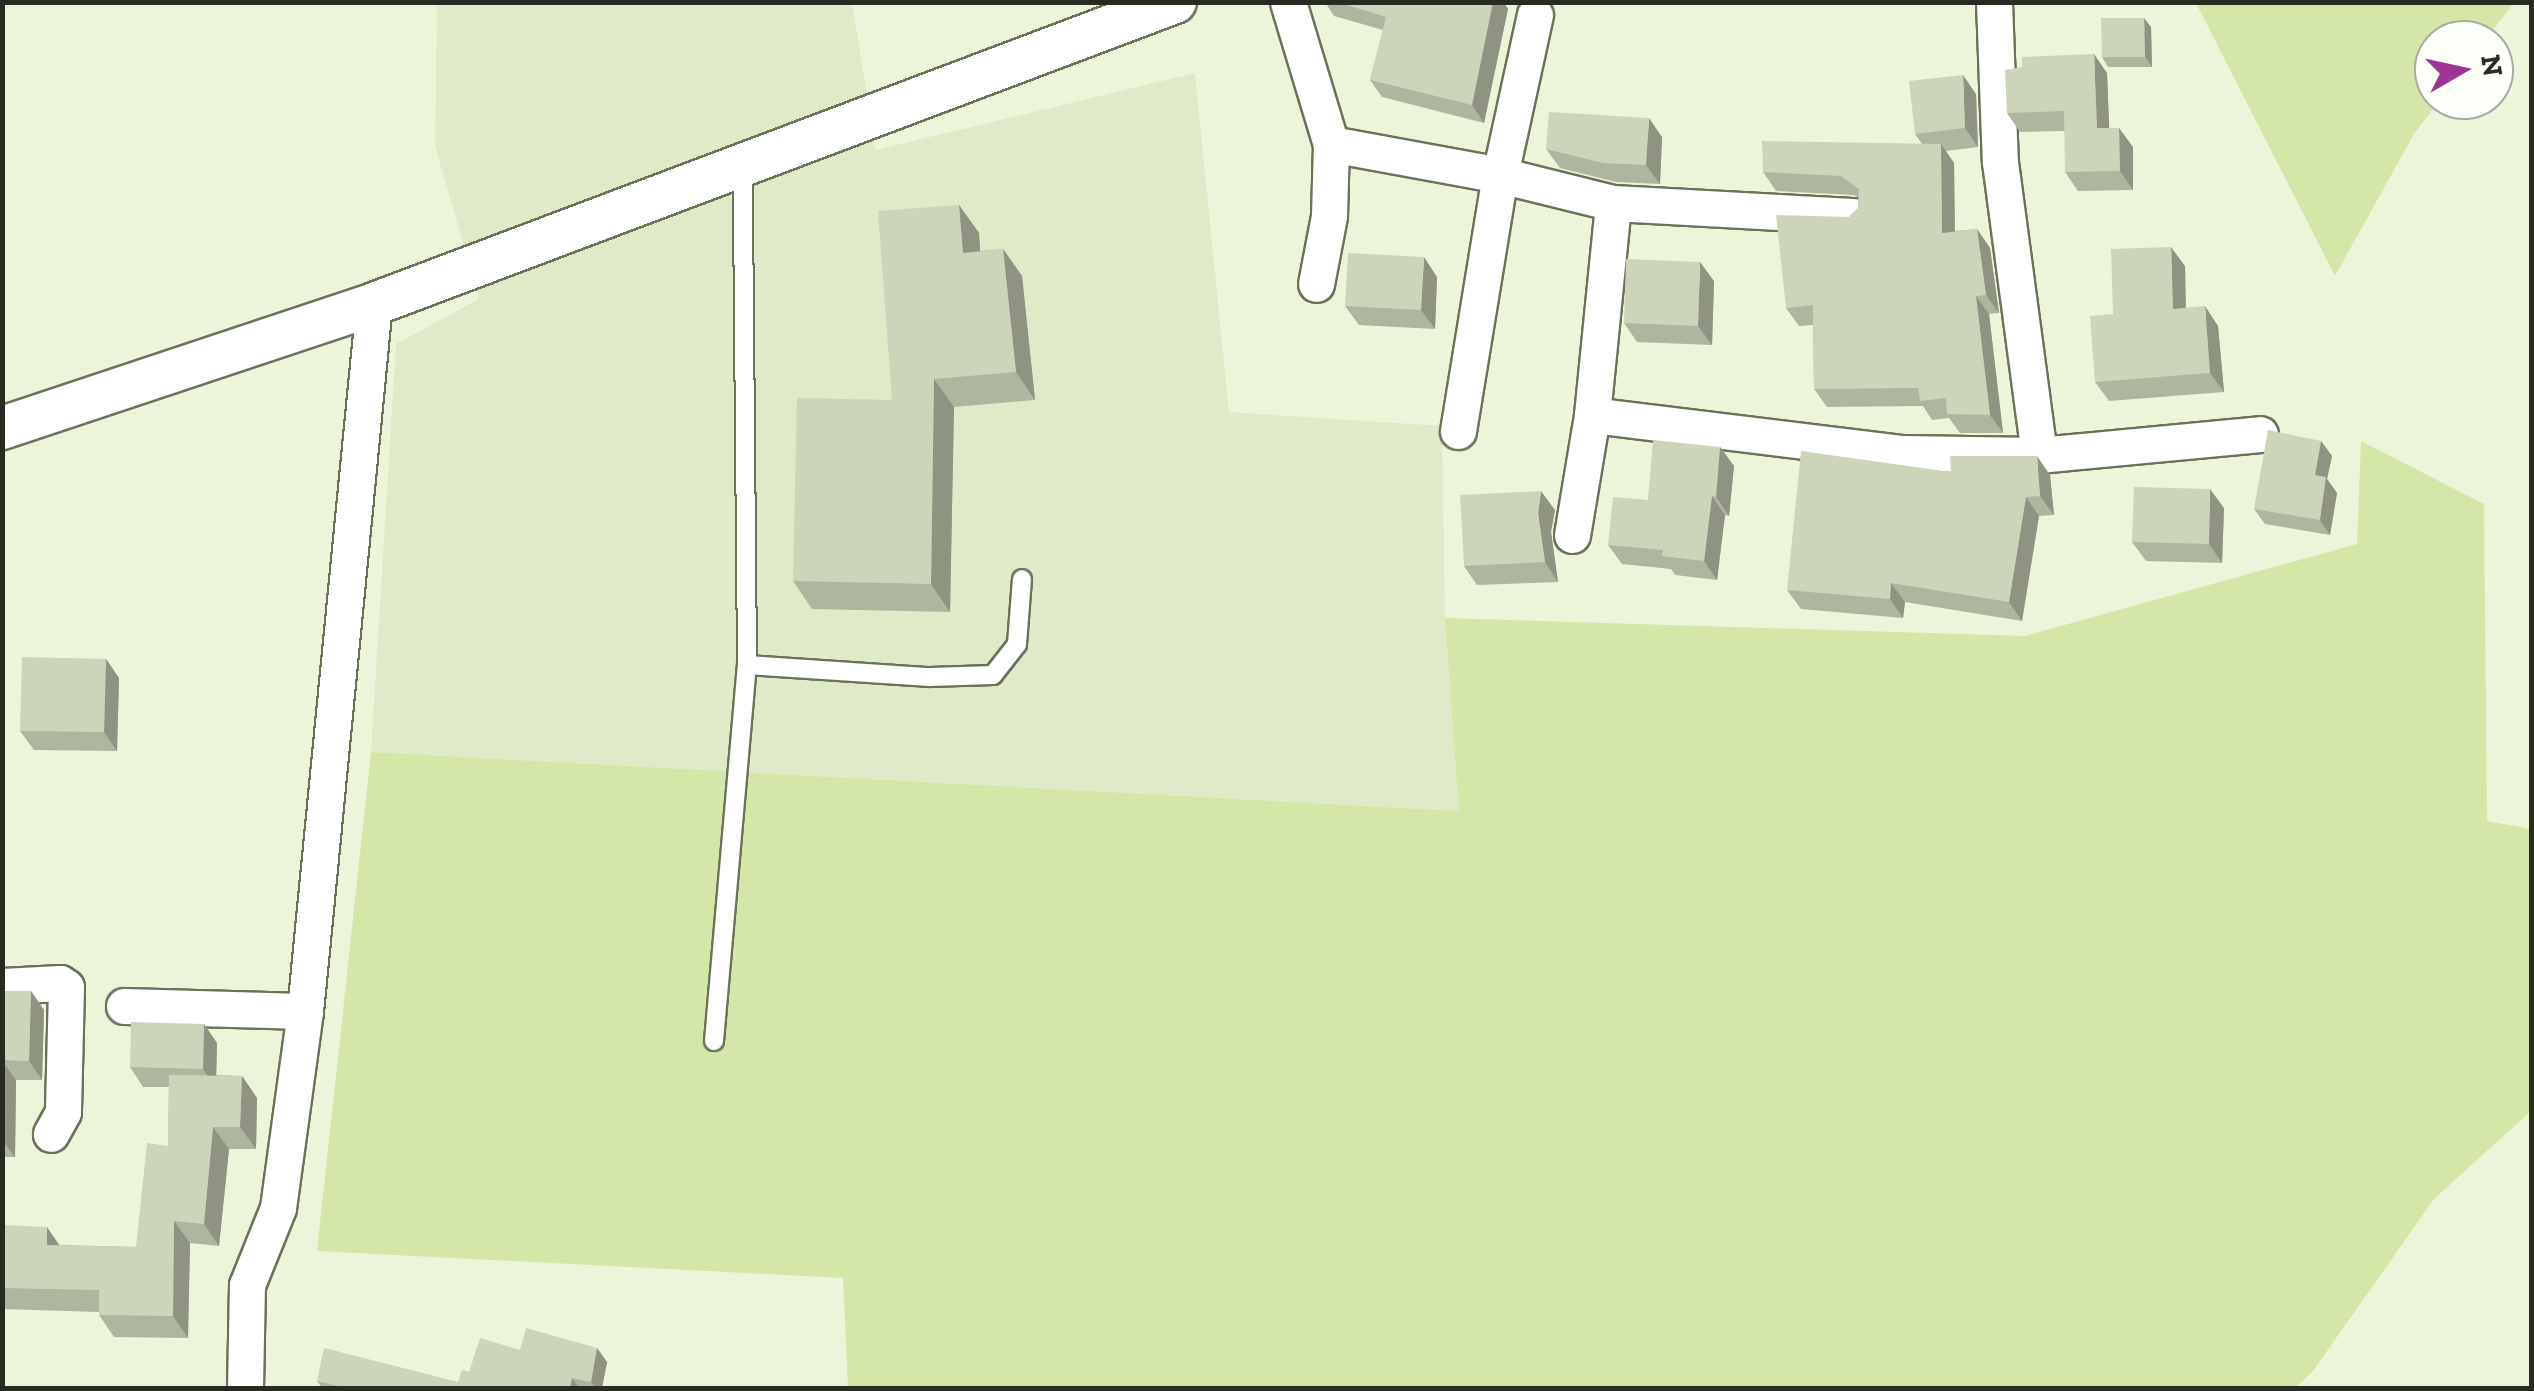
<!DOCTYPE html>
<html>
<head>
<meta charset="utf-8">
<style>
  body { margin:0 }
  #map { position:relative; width:2534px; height:1391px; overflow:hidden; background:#ecf5d9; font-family:"Zilla Slab",serif }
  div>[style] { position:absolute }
  .built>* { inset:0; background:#dfeac8 }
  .green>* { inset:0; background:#d5e7a8 }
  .roads { filter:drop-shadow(2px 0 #6b725a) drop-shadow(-2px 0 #6b725a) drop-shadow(0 2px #6b725a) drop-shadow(0 -2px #6b725a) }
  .service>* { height:18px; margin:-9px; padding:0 9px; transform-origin:9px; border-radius:9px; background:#fff }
  .minor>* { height:35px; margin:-17.5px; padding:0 17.5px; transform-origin:17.5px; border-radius:17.5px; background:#fff }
  .tertiary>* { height:42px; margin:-21px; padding:0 21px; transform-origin:21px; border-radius:21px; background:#fff }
  .wall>* { inset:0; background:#afb69f }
  .shaded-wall>* { inset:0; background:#8f9482 }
  .building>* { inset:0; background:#ccd4b9 }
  span { translate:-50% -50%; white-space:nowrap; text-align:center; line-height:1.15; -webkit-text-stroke:10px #fdfff9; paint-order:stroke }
  .frame { position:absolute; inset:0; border:5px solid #282b21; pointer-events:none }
  .north { position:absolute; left:2414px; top:20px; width:100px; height:100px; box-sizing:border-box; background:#fdfff9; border:2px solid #a8aaa3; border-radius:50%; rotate:81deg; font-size:28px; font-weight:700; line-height:40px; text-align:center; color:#282b21 }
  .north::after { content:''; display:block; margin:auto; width:35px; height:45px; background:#9e3496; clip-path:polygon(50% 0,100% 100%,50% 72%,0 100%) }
</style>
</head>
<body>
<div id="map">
  <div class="built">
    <i style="clip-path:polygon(437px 3px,852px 3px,876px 150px,1195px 73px,1229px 412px,1442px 426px,1445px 618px,1460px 811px,371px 752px,396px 344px,479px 299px,435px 146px)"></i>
  </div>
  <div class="green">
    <i style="clip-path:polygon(2196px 3px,2514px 3px,2485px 40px,2434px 40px,2434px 100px,2440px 100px,2414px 134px,2335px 276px)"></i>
    <i style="clip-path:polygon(2361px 441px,2484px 504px,2487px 821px,2531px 829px,2531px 1111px,2434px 1199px,2313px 1371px,2295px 1388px,848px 1388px,843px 1278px,317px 1251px,371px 752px,1459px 811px,1445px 618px,2025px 636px,2357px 544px)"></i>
  </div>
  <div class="roads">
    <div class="service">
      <i style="left:747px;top:665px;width:183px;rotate:3.8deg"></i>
      <i style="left:930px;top:677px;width:63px;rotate:-1.8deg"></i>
      <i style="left:993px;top:675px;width:39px;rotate:-52deg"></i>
      <i style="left:1017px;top:644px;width:65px;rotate:-85.6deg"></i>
      <i style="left:714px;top:1041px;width:377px;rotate:-85deg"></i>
      <i style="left:747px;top:665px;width:497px;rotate:-90.5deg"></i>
    </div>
    <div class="minor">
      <i style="left:1288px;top:2px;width:148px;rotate:73.2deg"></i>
      <i style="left:1331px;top:144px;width:72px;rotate:91.6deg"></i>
      <i style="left:1329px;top:216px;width:69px;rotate:100.8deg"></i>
      <i style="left:1994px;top:2px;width:160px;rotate:87.9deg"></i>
      <i style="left:2000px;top:162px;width:296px;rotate:82.4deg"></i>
      <i style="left:1331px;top:144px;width:172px;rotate:10.4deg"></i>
      <i style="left:1500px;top:175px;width:116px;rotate:13.9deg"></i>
      <i style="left:1613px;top:203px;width:240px;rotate:3.1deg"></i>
      <i style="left:1592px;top:415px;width:311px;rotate:7deg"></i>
      <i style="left:1901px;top:453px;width:138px;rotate:0.8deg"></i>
      <i style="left:2039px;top:455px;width:222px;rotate:-5.4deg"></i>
      <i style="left:1458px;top:431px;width:259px;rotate:-80.7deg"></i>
      <i style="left:1500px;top:175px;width:164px;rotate:-77.7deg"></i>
      <i style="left:1572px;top:535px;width:122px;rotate:-80.5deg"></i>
      <i style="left:1592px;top:415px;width:213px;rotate:-84.3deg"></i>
      <i style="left:2px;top:986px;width:58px;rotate:-3deg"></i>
      <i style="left:60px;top:983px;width:7px;rotate:34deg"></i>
      <i style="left:66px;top:987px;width:125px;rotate:91.4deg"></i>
      <i style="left:63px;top:1112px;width:25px;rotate:119deg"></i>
      <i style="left:124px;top:1006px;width:181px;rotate:1.6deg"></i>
      <i style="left:245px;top:1388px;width:103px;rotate:-88.9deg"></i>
      <i style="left:247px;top:1285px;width:83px;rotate:-68.1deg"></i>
      <i style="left:278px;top:1208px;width:199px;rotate:-82.2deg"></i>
      <i style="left:305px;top:1011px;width:710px;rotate:-84.43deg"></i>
    </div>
    <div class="tertiary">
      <i style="left:2px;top:428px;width:392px;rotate:-18.4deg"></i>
      <i style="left:374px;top:304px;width:856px;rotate:-20.66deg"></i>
    </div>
  </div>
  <div class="wall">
    <i style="clip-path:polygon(1325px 2px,1503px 2px,1508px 9px,1484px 123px,1382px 97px,1370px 80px,1383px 30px,1334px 16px)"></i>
    <i style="clip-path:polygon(2151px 27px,2152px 67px,2108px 67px,2102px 57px)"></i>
    <i style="clip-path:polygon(2107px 73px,2109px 128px,2133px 147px,2133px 190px,2078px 191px,2065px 172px,2065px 131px,2020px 132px,2007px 113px)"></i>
    <i style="clip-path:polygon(1976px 94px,1978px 147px,1946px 151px,1954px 163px,1955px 231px,1977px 229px,1990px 248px,1999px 313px,1989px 314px,2003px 433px,1960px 433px,1949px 418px,1932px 420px,1923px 406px,1827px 407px,1814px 389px,1813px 325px,1799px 326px,1786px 308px,1849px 217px,1858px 208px,1859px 198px,1854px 195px,1776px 191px,1763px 172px,1922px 144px,1915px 134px)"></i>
    <i style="clip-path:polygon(1662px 137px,1660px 184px,1616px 182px,1560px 168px,1546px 149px)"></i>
    <i style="clip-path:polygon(959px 205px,979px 233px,980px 251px,1003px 249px,1022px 276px,1035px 400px,954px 407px,950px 612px,812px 609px,793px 581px,892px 400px)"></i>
    <i style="clip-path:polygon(2185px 266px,2186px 308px,2218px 326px,2224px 392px,2109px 401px,2095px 382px,2113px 314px)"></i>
    <i style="clip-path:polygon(1437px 277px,1435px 329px,1359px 325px,1345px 306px)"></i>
    <i style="clip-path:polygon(1714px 281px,1712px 345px,1637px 342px,1624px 323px)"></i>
    <i style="clip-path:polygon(2321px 441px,2332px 456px,2327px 479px,2337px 493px,2330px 535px,2265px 524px,2254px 509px)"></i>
    <i style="clip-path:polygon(1720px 447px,1734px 466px,1729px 516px,1725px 515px,1717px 580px,1675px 575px,1671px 569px,1622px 564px,1608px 545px,1648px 500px)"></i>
    <i style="clip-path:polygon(1951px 472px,2050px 475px,2054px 515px,2039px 516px,2022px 621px,1905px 602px,1903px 618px,1801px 609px,1787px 590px)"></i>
    <i style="clip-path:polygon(2224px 508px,2222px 563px,2146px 561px,2132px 542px)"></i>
    <i style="clip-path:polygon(1555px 510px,1551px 532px,1558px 582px,1477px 585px,1464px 566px)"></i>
    <i style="clip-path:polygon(106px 659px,119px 678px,117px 751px,34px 750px,20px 731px)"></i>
    <i style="clip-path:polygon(2px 991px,31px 991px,44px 1010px,42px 1080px,16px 1080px,15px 1157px,2px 1157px)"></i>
    <i style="clip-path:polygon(204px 1024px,217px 1043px,216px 1075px,242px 1076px,257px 1098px,256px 1149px,229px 1149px,219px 1246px,190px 1243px,188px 1338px,114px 1337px,99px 1315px,99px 1312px,2px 1309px,2px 1225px,60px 1245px,136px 1247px,168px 1146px,169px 1087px,143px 1087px,130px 1067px)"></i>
    <i style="clip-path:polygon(597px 1348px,607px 1362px,602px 1388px,322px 1388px,317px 1381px,458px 1382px,469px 1372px,520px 1350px)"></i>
  </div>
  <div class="shaded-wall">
    <i style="clip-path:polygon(1493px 2px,1503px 2px,1508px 9px,1484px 123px,1472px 105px)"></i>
    <i style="clip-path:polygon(2144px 18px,2151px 27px,2152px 67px,2145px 57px)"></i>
    <i style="clip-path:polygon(2094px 54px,2107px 73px,2110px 147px,2097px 128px)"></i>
    <i style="clip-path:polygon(1963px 75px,1976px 94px,1978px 147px,1965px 128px)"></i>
    <i style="clip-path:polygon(1649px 118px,1662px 137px,1660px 184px,1646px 165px)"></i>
    <i style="clip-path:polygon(2119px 128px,2133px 147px,2133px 190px,2120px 171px)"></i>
    <i style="clip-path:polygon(1941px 144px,1954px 163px,1955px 251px,1942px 233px)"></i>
    <i style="clip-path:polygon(959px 205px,979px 233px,982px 281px,963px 253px)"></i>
    <i style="clip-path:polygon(1977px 229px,1990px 248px,1999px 313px,1986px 295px)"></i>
    <i style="clip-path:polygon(2171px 247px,2185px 266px,2186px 328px,2173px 309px)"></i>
    <i style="clip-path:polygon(1003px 249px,1022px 276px,1035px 400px,1016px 372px)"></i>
    <i style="clip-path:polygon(1424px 257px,1437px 277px,1435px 329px,1421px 310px)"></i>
    <i style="clip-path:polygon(1700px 262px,1714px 281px,1712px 345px,1698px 326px)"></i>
    <i style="clip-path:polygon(1976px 296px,1989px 314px,2003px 433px,1990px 415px)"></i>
    <i style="clip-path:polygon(2205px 306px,2218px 326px,2224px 392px,2210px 373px)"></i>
    <i style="clip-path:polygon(934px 379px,954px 407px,950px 612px,931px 584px)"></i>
    <i style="clip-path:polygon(2321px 441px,2332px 456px,2327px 479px,2337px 493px,2330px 535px,2320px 520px,2315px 475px)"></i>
    <i style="clip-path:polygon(1720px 447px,1734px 466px,1729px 516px,1716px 497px)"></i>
    <i style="clip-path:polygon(2037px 456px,2050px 475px,2054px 515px,2040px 496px)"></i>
    <i style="clip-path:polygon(2210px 489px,2224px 508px,2222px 563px,2209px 544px)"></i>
    <i style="clip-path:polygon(1541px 491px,1555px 510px,1551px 532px,1558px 582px,1545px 562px,1538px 513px)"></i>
    <i style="clip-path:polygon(1712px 496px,1725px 515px,1717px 580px,1704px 561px)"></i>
    <i style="clip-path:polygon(2026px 497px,2039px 516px,2022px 621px,2009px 602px)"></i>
    <i style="clip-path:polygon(1891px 583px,1905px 602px,1903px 618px,1890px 599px)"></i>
    <i style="clip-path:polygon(106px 659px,119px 678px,117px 751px,104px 732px)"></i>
    <i style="clip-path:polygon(31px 991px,44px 1010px,42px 1080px,29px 1061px)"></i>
    <i style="clip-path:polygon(204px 1024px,217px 1043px,216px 1088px,203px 1069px)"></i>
    <i style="clip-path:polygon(2px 1061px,16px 1080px,15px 1157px,2px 1140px)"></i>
    <i style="clip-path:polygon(242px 1076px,257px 1098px,256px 1149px,240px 1127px)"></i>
    <i style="clip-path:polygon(213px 1127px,229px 1149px,219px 1246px,204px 1224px)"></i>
    <i style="clip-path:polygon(174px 1221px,190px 1243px,188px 1338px,173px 1316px)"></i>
    <i style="clip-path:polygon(47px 1227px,62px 1249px,47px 1245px)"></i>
    <i style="clip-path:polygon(597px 1348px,607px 1362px,602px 1388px,595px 1388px,591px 1382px)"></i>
    <i style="clip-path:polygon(572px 1378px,579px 1388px,570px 1388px)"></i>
  </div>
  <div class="building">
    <i style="clip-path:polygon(1337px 2px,1493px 2px,1472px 105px,1370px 80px,1386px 17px)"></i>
    <i style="clip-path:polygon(2101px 18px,2144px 18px,2145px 57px,2102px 57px)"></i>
    <i style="clip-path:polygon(2094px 54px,2097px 128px,2119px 128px,2120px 171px,2065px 172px,2064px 111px,2007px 113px,2005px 70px,2022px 67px,2022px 57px)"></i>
    <i style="clip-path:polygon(1963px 75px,1965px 128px,1915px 134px,1909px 81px)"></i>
    <i style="clip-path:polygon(1549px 112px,1649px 118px,1646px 165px,1603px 163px,1546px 149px)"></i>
    <i style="clip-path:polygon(1762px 141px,1941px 144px,1942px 233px,1977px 229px,1986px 295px,1976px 296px,1990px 415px,1947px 414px,1946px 398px,1920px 401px,1918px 388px,1814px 389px,1813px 305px,1786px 308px,1776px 215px,1849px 217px,1858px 208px,1859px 189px,1841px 176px,1763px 172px)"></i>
    <i style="clip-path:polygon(959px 205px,963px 253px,1003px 249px,1016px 372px,934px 379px,931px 584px,793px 581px,797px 398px,892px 400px,878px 211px)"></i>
    <i style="clip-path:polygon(2171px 247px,2173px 309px,2205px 306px,2210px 373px,2095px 382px,2090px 316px,2113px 314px,2111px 249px)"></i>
    <i style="clip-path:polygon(1348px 253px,1424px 257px,1421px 310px,1345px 306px)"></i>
    <i style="clip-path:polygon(1626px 259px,1700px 262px,1698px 326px,1624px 323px)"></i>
    <i style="clip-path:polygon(2268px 430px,2321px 441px,2315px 475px,2326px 477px,2320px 520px,2254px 509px)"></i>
    <i style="clip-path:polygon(1653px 440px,1720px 447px,1716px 497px,1712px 496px,1704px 561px,1662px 556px,1663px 550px,1608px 545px,1613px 497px,1648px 500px)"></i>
    <i style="clip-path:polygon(1801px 451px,1951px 472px,1950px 456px,2037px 456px,2040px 496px,2026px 497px,2009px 602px,1891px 583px,1890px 599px,1787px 590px)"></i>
    <i style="clip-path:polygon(2134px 487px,2210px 489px,2209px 544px,2132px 542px)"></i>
    <i style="clip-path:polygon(1541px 491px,1538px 513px,1545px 562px,1464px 566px,1460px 495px)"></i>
    <i style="clip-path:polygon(22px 657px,106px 659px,104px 732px,20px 731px)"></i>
    <i style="clip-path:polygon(2px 991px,31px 991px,29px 1061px,2px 1060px)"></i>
    <i style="clip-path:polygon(131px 1022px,204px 1024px,203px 1069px,130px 1067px)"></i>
    <i style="clip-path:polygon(169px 1075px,242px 1076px,240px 1127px,213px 1127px,204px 1224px,174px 1221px,173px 1316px,99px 1315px,99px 1290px,2px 1288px,2px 1225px,47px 1227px,47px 1245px,136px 1247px,147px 1143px,168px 1146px)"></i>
    <i style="clip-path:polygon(526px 1328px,597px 1348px,591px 1382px,572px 1378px,570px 1388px,347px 1388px,317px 1381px,324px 1348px,458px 1382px,462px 1370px,469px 1372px,480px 1338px,520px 1350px)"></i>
  </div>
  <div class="frame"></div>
  <div class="north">N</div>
</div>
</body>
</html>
